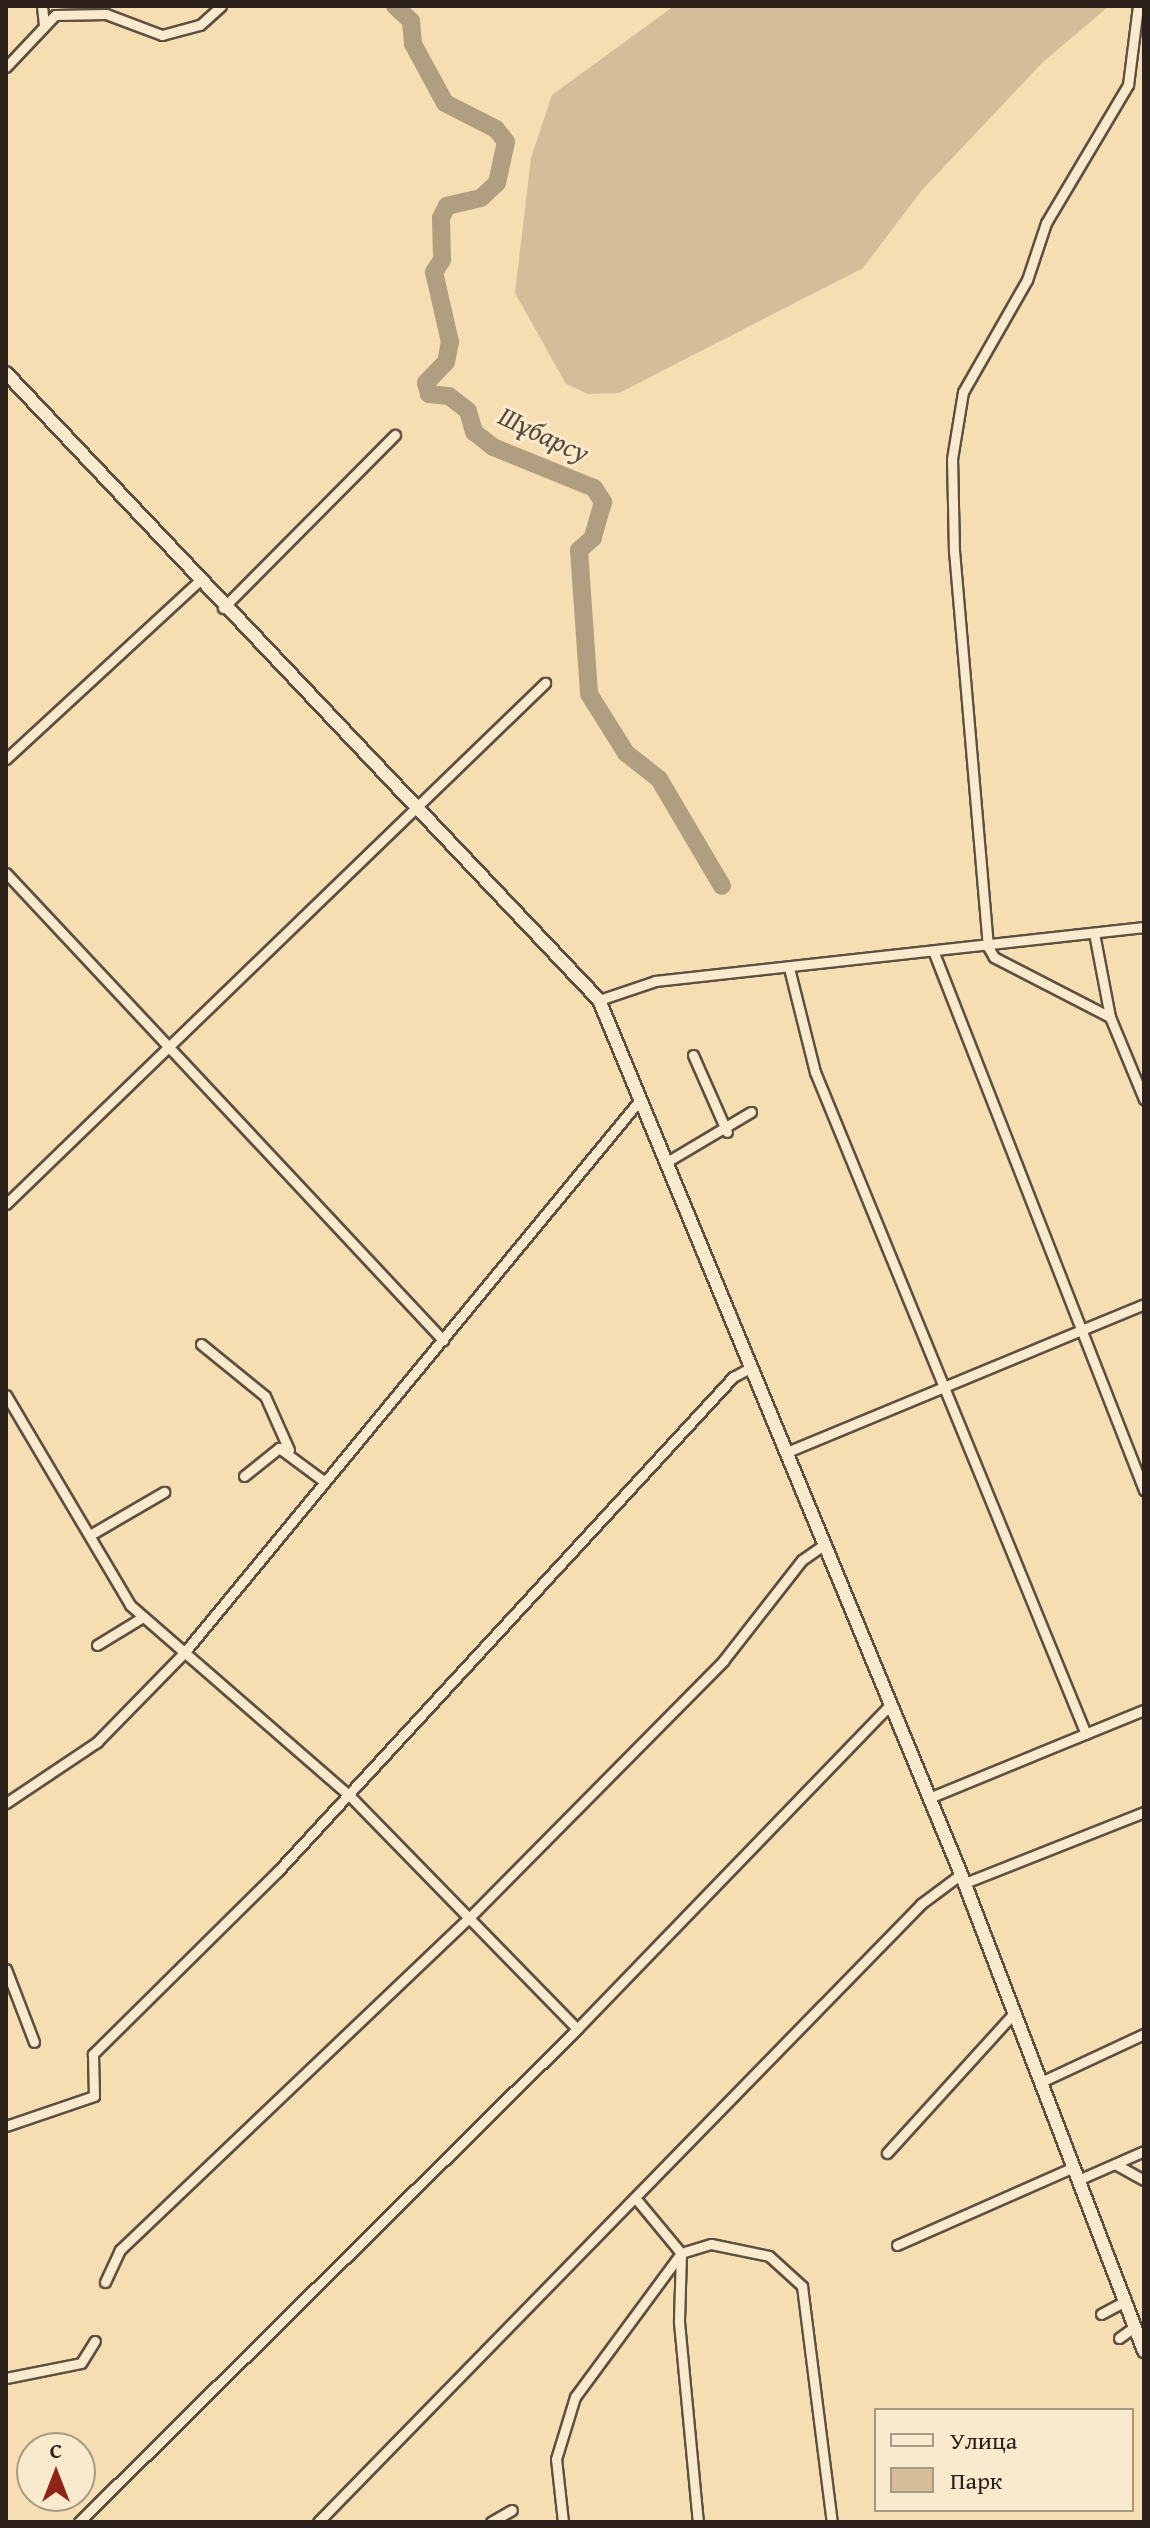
<!DOCTYPE html>
<html>
<head>
<meta charset="utf-8">
<style>
  body { margin:0 }
  #map { position:relative; width:1150px; height:2528px; overflow:hidden; background:#f6deb3; font-family:"Gentium Book Plus",serif }
  div>[style] { position:absolute }
  .green>* { inset:0; background:#d3be99 }
  .river>* { height:18px; margin:-9px; padding:0 9px; transform-origin:9px; border-radius:9px; background:#b19d7f }
  .roads { filter:drop-shadow(2px 0 #5e5040) drop-shadow(-2px 0 #5e5040) drop-shadow(0 2px #5e5040) drop-shadow(0 -2px #5e5040) }
  .minor>* { height:9px; margin:-4.5px; padding:0 4.5px; transform-origin:4.5px; border-radius:4.5px; background:#f9eace }
  .tertiary>* { height:12px; margin:-6px; padding:0 6px; transform-origin:6px; border-radius:6px; background:#f9eace }
  span { translate:-50% -50%; white-space:nowrap; text-align:center; line-height:1.15; -webkit-text-stroke:6px #f9eace; paint-order:stroke }
  .water-label { font-size:28px; color:#5a4c3d; font-style:italic }
  .frame { position:absolute; inset:0; border:8px solid #2b201a; pointer-events:none }
  .legend { position:absolute; left:874px; top:2408px; width:260px; height:104px; box-sizing:border-box; background:#f9eace; border:2px solid #a79986; margin:0; padding:10px 14px; list-style:none; font-size:24px; color:#2b201a }
  .legend li { display:flex; align-items:center; gap:16px; height:40px }
  .legend b { width:40px; border:2px solid #a79986 }
  .north { position:absolute; left:16px; top:2432px; width:80px; height:80px; box-sizing:border-box; background:#f9eace; border:2px solid #a79986; border-radius:50%; rotate:0deg; font-size:22px; font-weight:700; line-height:32px; text-align:center; color:#2b201a }
  .north::after { content:''; display:block; margin:auto; width:28px; height:36px; background:#8f2418; clip-path:polygon(50% 0,100% 100%,50% 72%,0 100%) }
</style>
</head>
<body>
<div id="map">
  <div class="green">
    <i style="clip-path:polygon(674px 6px,1109px 6px,1042px 63px,922px 190px,863px 268px,619px 393px,588px 394px,566px 384px,515px 293px,531px 158px,552px 95px)"></i>
  </div>
  <div class="river">
    <i style="left:395px;top:6px;width:22px;rotate:43deg"></i>
    <i style="left:411px;top:21px;width:23px;rotate:85deg"></i>
    <i style="left:413px;top:44px;width:67px;rotate:61.5deg"></i>
    <i style="left:445px;top:103px;width:57px;rotate:27deg"></i>
    <i style="left:496px;top:129px;width:16px;rotate:52deg"></i>
    <i style="left:506px;top:142px;width:42px;rotate:102.4deg"></i>
    <i style="left:497px;top:183px;width:22px;rotate:137deg"></i>
    <i style="left:481px;top:198px;width:35px;rotate:167deg"></i>
    <i style="left:447px;top:206px;width:13px;rotate:117deg"></i>
    <i style="left:441px;top:218px;width:42px;rotate:88.6deg"></i>
    <i style="left:442px;top:260px;width:14px;rotate:124deg"></i>
    <i style="left:434px;top:272px;width:72px;rotate:77.1deg"></i>
    <i style="left:450px;top:342px;width:20px;rotate:101deg"></i>
    <i style="left:446px;top:362px;width:29px;rotate:134deg"></i>
    <i style="left:426px;top:383px;width:11px;rotate:75deg"></i>
    <i style="left:429px;top:394px;width:20px;rotate:6deg"></i>
    <i style="left:449px;top:396px;width:24px;rotate:38deg"></i>
    <i style="left:468px;top:411px;width:22px;rotate:74deg"></i>
    <i style="left:474px;top:432px;width:24px;rotate:38deg"></i>
    <i style="left:493px;top:447px;width:109px;rotate:22.1deg"></i>
    <i style="left:594px;top:488px;width:17px;rotate:57deg"></i>
    <i style="left:603px;top:502px;width:37px;rotate:106deg"></i>
    <i style="left:593px;top:538px;width:18px;rotate:139deg"></i>
    <i style="left:579px;top:550px;width:144px;rotate:86deg"></i>
    <i style="left:589px;top:694px;width:70px;rotate:57.9deg"></i>
    <i style="left:626px;top:753px;width:42px;rotate:38.2deg"></i>
    <i style="left:659px;top:779px;width:124px;rotate:59.5deg"></i>
  </div>
  <div class="roads">
    <div class="minor">
      <i style="left:42px;top:6px;width:18px;rotate:84deg"></i>
      <i style="left:6px;top:67px;width:71px;rotate:-46.7deg"></i>
      <i style="left:55px;top:15px;width:51px;rotate:-1.1deg"></i>
      <i style="left:106px;top:14px;width:60px;rotate:20.6deg"></i>
      <i style="left:162px;top:35px;width:39px;rotate:-15deg"></i>
      <i style="left:200px;top:25px;width:28px;rotate:-42deg"></i>
      <i style="left:223px;top:608px;width:244px;rotate:-45.2deg"></i>
      <i style="left:6px;top:759px;width:261px;rotate:-42.7deg"></i>
      <i style="left:6px;top:873px;width:640px;rotate:46.9deg"></i>
      <i style="left:1094px;top:933px;width:86px;rotate:79.2deg"></i>
      <i style="left:1110px;top:1017px;width:89px;rotate:67.5deg"></i>
      <i style="left:934px;top:953px;width:577px;rotate:68.64deg"></i>
      <i style="left:789px;top:968px;width:107px;rotate:76deg"></i>
      <i style="left:815px;top:1072px;width:715px;rotate:67.74deg"></i>
      <i style="left:599px;top:1000px;width:59px;rotate:-18.7deg"></i>
      <i style="left:655px;top:981px;width:492px;rotate:-6.3deg"></i>
      <i style="left:1110px;top:1017px;width:131px;rotate:-152.7deg"></i>
      <i style="left:994px;top:957px;width:12px;rotate:-121deg"></i>
      <i style="left:988px;top:947px;width:396px;rotate:-94.9deg"></i>
      <i style="left:954px;top:552px;width:93px;rotate:-91.2deg"></i>
      <i style="left:952px;top:459px;width:68px;rotate:-80.7deg"></i>
      <i style="left:963px;top:392px;width:129px;rotate:-60.3deg"></i>
      <i style="left:1027px;top:280px;width:60px;rotate:-71.6deg"></i>
      <i style="left:1046px;top:223px;width:161px;rotate:-59.3deg"></i>
      <i style="left:1128px;top:85px;width:80px;rotate:-82.8deg"></i>
      <i style="left:693px;top:1055px;width:84px;rotate:66.2deg"></i>
      <i style="left:665px;top:1163px;width:100px;rotate:-30.7deg"></i>
      <i style="left:6px;top:1204px;width:750px;rotate:-44.03deg"></i>
      <i style="left:201px;top:1344px;width:82px;rotate:39.1deg"></i>
      <i style="left:265px;top:1396px;width:59px;rotate:66deg"></i>
      <i style="left:6px;top:1395px;width:244px;rotate:59.4deg"></i>
      <i style="left:130px;top:1605px;width:291px;rotate:41deg"></i>
      <i style="left:350px;top:1796px;width:325px;rotate:45.7deg"></i>
      <i style="left:787px;top:1452px;width:386px;rotate:-22.5deg"></i>
      <i style="left:244px;top:1476px;width:45px;rotate:-38.7deg"></i>
      <i style="left:279px;top:1448px;width:57px;rotate:36.5deg"></i>
      <i style="left:90px;top:1535px;width:86px;rotate:-30.2deg"></i>
      <i style="left:97px;top:1645px;width:54px;rotate:-31.3deg"></i>
      <i style="left:929px;top:1798px;width:232px;rotate:-22.3deg"></i>
      <i style="left:6px;top:1803px;width:110px;rotate:-33.8deg"></i>
      <i style="left:97px;top:1742px;width:123px;rotate:-45.7deg"></i>
      <i style="left:183px;top:1654px;width:717px;rotate:-50.49deg"></i>
      <i style="left:965px;top:1883px;width:193px;rotate:-21.6deg"></i>
      <i style="left:6px;top:1969px;width:78px;rotate:69deg"></i>
      <i style="left:1041px;top:2082px;width:114px;rotate:-25deg"></i>
      <i style="left:6px;top:2126px;width:93px;rotate:-18.8deg"></i>
      <i style="left:94px;top:2096px;width:42px;rotate:-91.4deg"></i>
      <i style="left:93px;top:2054px;width:260px;rotate:-44.7deg"></i>
      <i style="left:278px;top:1871px;width:672px;rotate:-47.35deg"></i>
      <i style="left:733px;top:1377px;width:19px;rotate:-28deg"></i>
      <i style="left:887px;top:2153px;width:190px;rotate:-47.8deg"></i>
      <i style="left:1115px;top:2164px;width:33px;rotate:29deg"></i>
      <i style="left:1078px;top:2180px;width:72px;rotate:-23.7deg"></i>
      <i style="left:637px;top:2200px;width:69px;rotate:50.3deg"></i>
      <i style="left:681px;top:2253px;width:69px;rotate:91.7deg"></i>
      <i style="left:679px;top:2322px;width:201px;rotate:84.6deg"></i>
      <i style="left:897px;top:2245px;width:193px;rotate:-23.8deg"></i>
      <i style="left:105px;top:2282px;width:35px;rotate:-65deg"></i>
      <i style="left:120px;top:2250px;width:480px;rotate:-43.6deg"></i>
      <i style="left:468px;top:1919px;width:363px;rotate:-45.3deg"></i>
      <i style="left:723px;top:1661px;width:128px;rotate:-52deg"></i>
      <i style="left:802px;top:1560px;width:28px;rotate:-35deg"></i>
      <i style="left:1101px;top:2314px;width:27px;rotate:-28deg"></i>
      <i style="left:1119px;top:2338px;width:19px;rotate:-36deg"></i>
      <i style="left:6px;top:2378px;width:76px;rotate:-11.3deg"></i>
      <i style="left:81px;top:2363px;width:26px;rotate:-58deg"></i>
      <i style="left:79px;top:2522px;width:701px;rotate:-44.71deg"></i>
      <i style="left:577px;top:2029px;width:452px;rotate:-46deg"></i>
      <i style="left:318px;top:2522px;width:863px;rotate:-45.7deg"></i>
      <i style="left:921px;top:1904px;width:50px;rotate:-36.9deg"></i>
      <i style="left:491px;top:2522px;width:24px;rotate:-30deg"></i>
      <i style="left:563px;top:2522px;width:63px;rotate:-96.3deg"></i>
      <i style="left:556px;top:2459px;width:65px;rotate:-73deg"></i>
      <i style="left:575px;top:2397px;width:179px;rotate:-53.6deg"></i>
      <i style="left:681px;top:2253px;width:31px;rotate:-17deg"></i>
      <i style="left:711px;top:2244px;width:59px;rotate:11.7deg"></i>
      <i style="left:769px;top:2256px;width:45px;rotate:42.3deg"></i>
      <i style="left:802px;top:2286px;width:238px;rotate:82.8deg"></i>
    </div>
    <div class="tertiary">
      <i style="left:6px;top:373px;width:863px;rotate:46.6deg"></i>
      <i style="left:599px;top:1000px;width:946px;rotate:67.5deg"></i>
      <i style="left:961px;top:1874px;width:511px;rotate:69.01deg"></i>
    </div>
  </div>
  <div class="water-label">
    <span style="left:544px;top:434px;rotate:25deg">Шұбарсу</span>
  </div>
  <div class="frame"></div>
  <ul class="legend">
  <li><b style="height:10px;background:#f9eace"></b>Улица</li>
  <li><b style="height:22px;background:#d3be99"></b>Парк</li>
  </ul>
  <div class="north">С</div>
</div>
</body>
</html>
